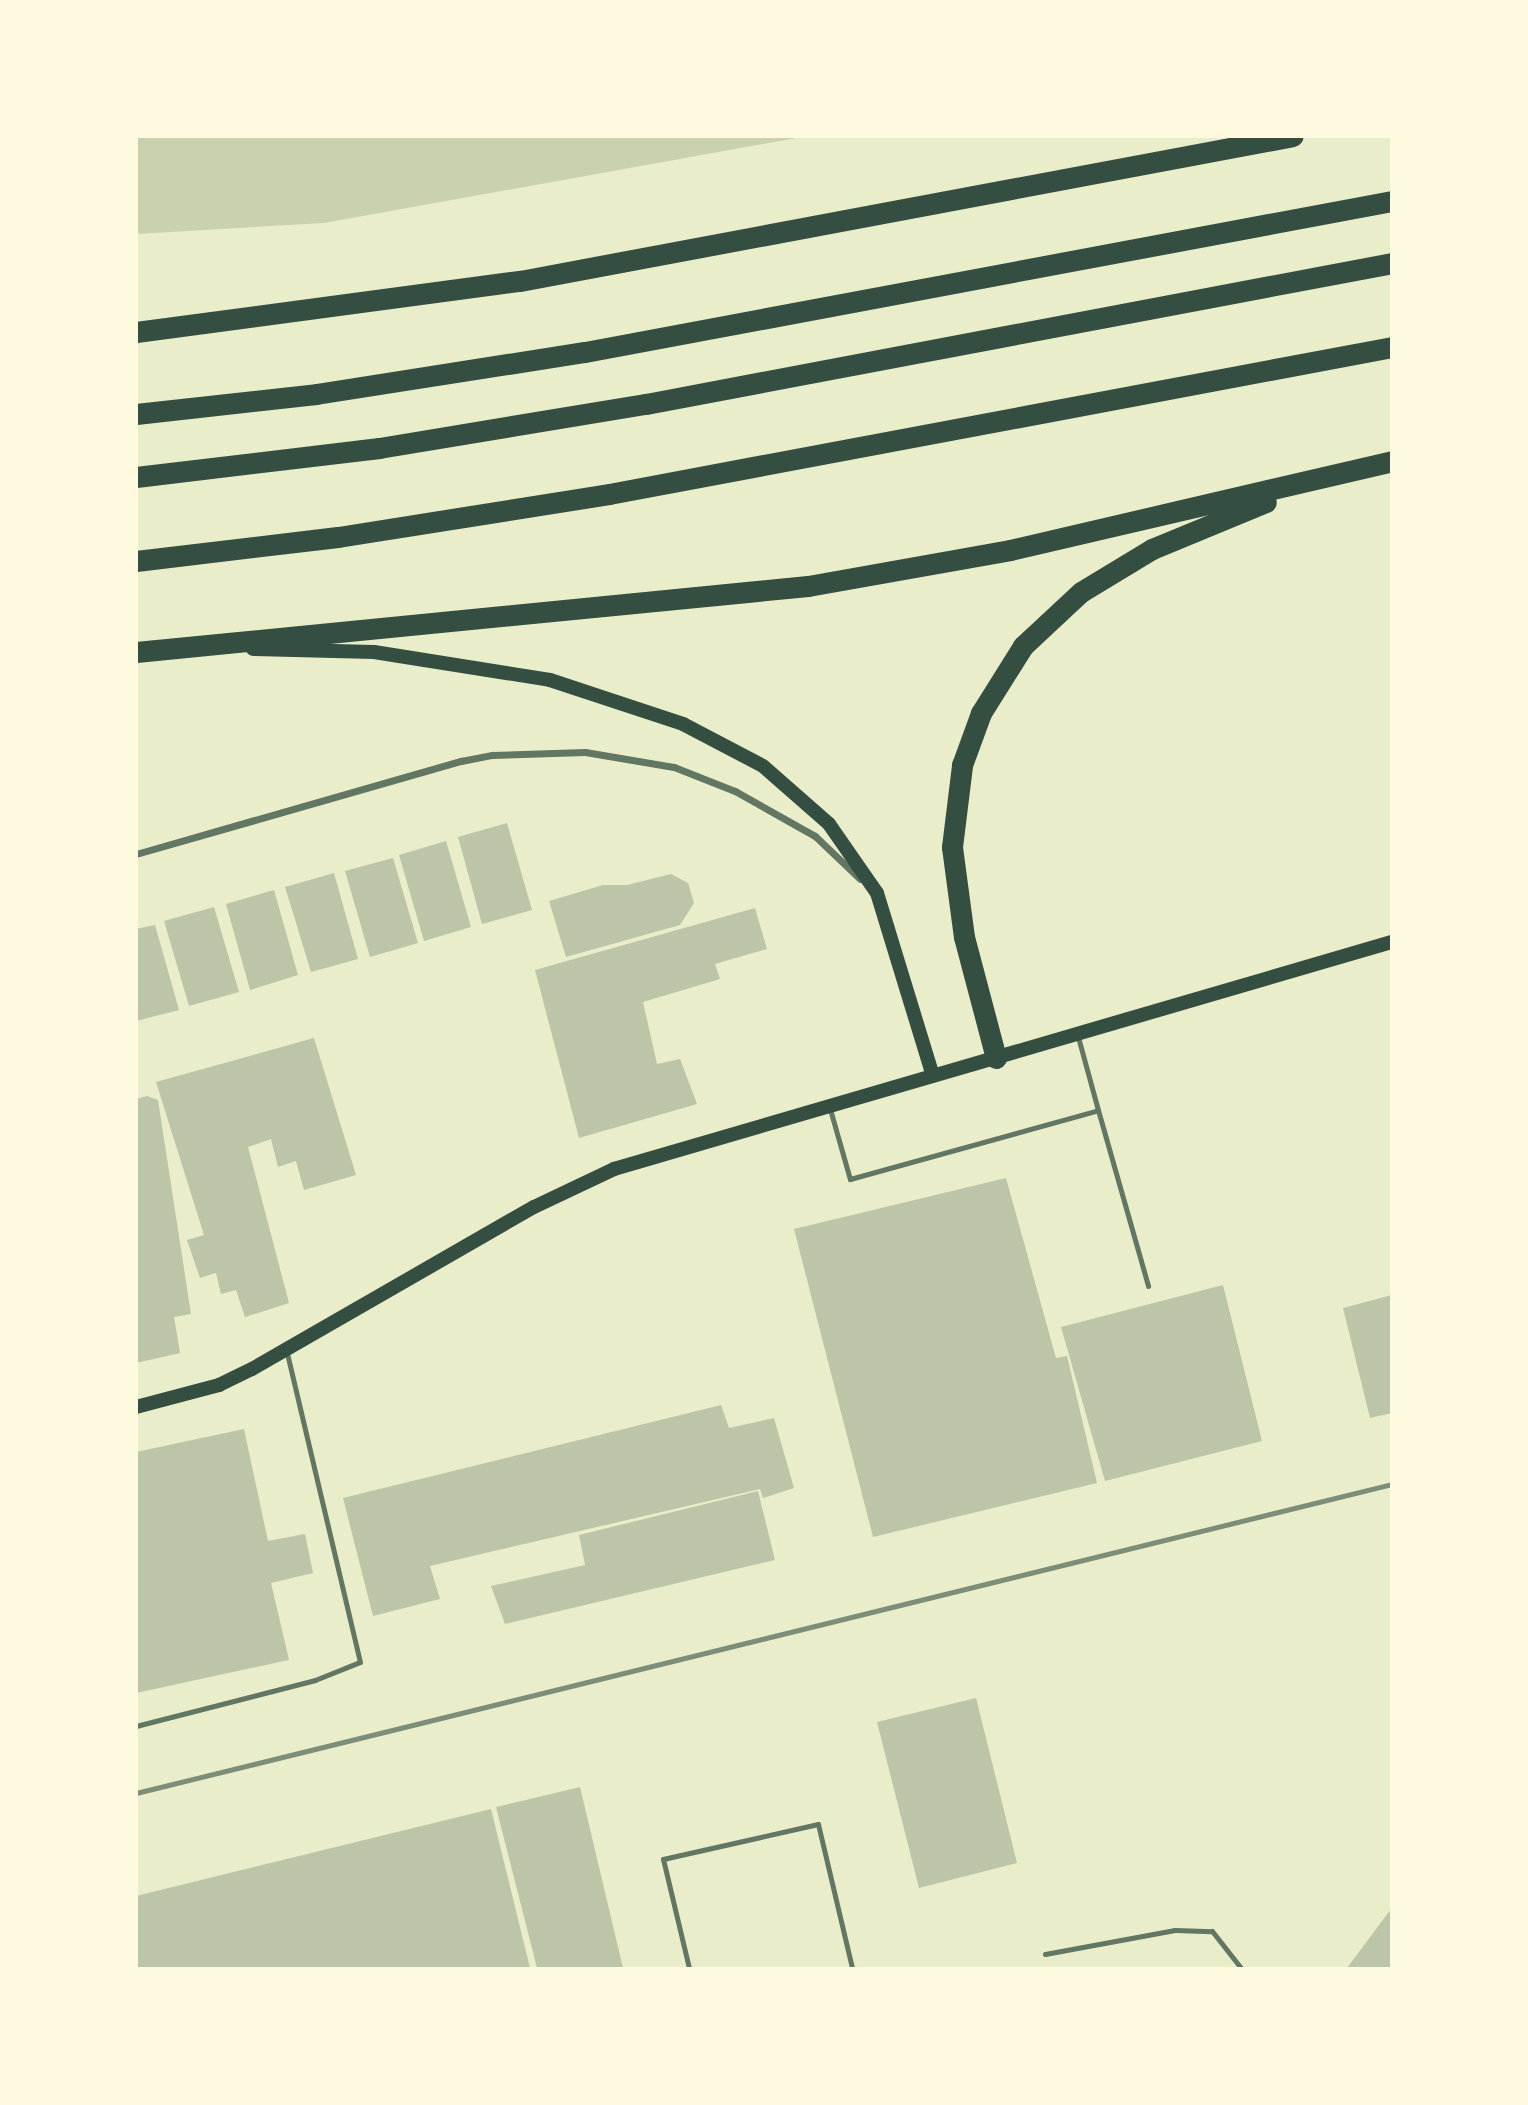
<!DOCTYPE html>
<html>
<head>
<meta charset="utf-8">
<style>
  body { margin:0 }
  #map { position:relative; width:1528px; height:2105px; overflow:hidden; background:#e9edc9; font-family:Roboto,sans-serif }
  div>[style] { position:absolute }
  .green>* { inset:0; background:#cad2ad }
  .building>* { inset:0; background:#bcc5a7 }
  .service>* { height:5px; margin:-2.5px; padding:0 2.5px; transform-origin:2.5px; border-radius:2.5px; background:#617663 }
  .minor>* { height:7px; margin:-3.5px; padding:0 3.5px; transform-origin:3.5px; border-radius:3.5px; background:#617663 }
  .secondary>* { height:14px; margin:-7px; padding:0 7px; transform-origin:7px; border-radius:7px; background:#344e41 }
  .motorway>* { height:21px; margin:-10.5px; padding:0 10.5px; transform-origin:10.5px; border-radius:10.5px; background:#344e41 }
  .rail>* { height:5px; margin:-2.5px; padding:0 2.5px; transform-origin:2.5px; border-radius:2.5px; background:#7c8e77 }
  span { translate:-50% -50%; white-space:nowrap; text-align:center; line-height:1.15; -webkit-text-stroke:5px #fefae0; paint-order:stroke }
  .frame { position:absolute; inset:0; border:138px solid #fefae0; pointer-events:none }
</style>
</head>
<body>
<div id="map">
  <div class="green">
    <i style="clip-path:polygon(137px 136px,802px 136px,802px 137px,324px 223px,137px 234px)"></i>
  </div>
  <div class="building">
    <i style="clip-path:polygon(507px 823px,532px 910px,482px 924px,458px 837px)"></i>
    <i style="clip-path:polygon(446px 841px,471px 927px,424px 941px,399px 855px)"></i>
    <i style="clip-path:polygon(393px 858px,418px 943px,370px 957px,345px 871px)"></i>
    <i style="clip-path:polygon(334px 873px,358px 959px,311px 972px,285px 887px)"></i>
    <i style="clip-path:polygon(671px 874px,688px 883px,694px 903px,680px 925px,566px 957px,549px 901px,603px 885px,627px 885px)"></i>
    <i style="clip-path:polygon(274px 890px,298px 975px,250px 990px,226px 904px)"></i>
    <i style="clip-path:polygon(214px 907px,239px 992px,189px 1006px,164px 921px)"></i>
    <i style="clip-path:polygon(755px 908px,767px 949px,715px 964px,720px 979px,643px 1002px,657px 1064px,680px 1059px,697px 1104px,579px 1138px,535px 970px)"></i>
    <i style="clip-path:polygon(155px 925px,179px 1010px,136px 1021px,136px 929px)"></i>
    <i style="clip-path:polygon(314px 1038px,356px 1175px,304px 1190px,296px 1161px,278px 1167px,271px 1139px,248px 1147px,289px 1303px,245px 1317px,236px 1290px,221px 1294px,216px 1273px,200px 1278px,187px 1240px,204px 1235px,156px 1082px)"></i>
    <i style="clip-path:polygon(147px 1096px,158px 1100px,191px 1314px,174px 1317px,180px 1353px,136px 1363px,136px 1099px)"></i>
    <i style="clip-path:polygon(1006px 1178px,1056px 1358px,1067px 1356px,1097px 1483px,873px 1537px,794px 1229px)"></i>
    <i style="clip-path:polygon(1223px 1285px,1262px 1441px,1105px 1481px,1061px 1327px)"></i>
    <i style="clip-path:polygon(1392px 1295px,1392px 1413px,1370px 1418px,1343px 1308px)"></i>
    <i style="clip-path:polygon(721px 1405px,729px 1428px,774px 1418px,794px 1488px,763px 1498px,760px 1489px,430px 1566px,440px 1599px,373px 1616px,343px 1498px)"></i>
    <i style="clip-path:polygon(244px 1429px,268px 1541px,305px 1534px,313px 1573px,271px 1583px,289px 1660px,136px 1693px,136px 1452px)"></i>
    <i style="clip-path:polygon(758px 1491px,775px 1560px,505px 1624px,491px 1586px,585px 1565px,579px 1535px)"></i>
    <i style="clip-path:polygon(976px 1698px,1017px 1863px,919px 1888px,877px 1722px)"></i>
    <i style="clip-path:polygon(580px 1787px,623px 1968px,537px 1968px,496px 1807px)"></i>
    <i style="clip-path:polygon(491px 1809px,530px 1968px,136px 1968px,136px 1896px)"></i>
    <i style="clip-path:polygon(1392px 1909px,1392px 1968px,1347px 1968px,1388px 1913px)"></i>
  </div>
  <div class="service">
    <i style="left:830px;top:1109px;width:73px;rotate:74.1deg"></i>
    <i style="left:850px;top:1179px;width:257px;rotate:-15.5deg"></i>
    <i style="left:1098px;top:1110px;width:76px;rotate:-105.3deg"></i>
    <i style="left:1098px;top:1110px;width:183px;rotate:74.1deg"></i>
    <i style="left:136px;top:1726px;width:185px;rotate:-14.4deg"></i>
    <i style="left:315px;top:1680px;width:48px;rotate:-21.8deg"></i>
    <i style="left:360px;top:1662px;width:321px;rotate:-103.3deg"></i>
    <i style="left:1045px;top:1954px;width:132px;rotate:-10.5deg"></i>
    <i style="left:1175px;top:1930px;width:37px;rotate:2deg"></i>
    <i style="left:1212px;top:1931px;width:47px;rotate:51.9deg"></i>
    <i style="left:689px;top:1968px;width:112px;rotate:-103.4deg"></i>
    <i style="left:663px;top:1859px;width:159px;rotate:-12.7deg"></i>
    <i style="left:818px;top:1824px;width:148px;rotate:76.7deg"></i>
  </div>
  <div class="minor">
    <i style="left:136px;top:854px;width:338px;rotate:-16deg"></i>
    <i style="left:461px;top:761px;width:32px;rotate:-11deg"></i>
    <i style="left:492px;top:755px;width:93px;rotate:-1.8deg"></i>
    <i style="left:585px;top:752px;width:90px;rotate:9.6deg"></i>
    <i style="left:674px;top:767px;width:66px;rotate:21.5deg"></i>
    <i style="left:735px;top:791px;width:92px;rotate:29.4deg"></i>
    <i style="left:815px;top:836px;width:62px;rotate:43.7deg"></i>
  </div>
  <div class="secondary">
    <i style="left:253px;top:649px;width:121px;rotate:1.4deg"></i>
    <i style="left:374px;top:652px;width:178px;rotate:9deg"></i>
    <i style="left:550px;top:680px;width:140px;rotate:18.3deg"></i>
    <i style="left:683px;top:724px;width:90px;rotate:27.7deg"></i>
    <i style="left:763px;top:766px;width:88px;rotate:41.3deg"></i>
    <i style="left:829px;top:824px;width:84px;rotate:55.2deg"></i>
    <i style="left:877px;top:893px;width:191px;rotate:73deg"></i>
    <i style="left:136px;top:1407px;width:86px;rotate:-14.8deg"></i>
    <i style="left:219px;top:1385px;width:37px;rotate:-26deg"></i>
    <i style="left:252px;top:1369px;width:325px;rotate:-29.9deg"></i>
    <i style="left:534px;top:1207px;width:89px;rotate:-25.4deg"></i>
    <i style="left:614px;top:1169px;width:810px;rotate:-16.27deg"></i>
  </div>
  <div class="motorway">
    <i style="left:136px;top:332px;width:387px;rotate:-7.6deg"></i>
    <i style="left:520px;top:281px;width:786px;rotate:-10.62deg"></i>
    <i style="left:136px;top:414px;width:181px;rotate:-6.3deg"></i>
    <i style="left:316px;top:394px;width:272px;rotate:-8.9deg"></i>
    <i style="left:585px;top:352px;width:821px;rotate:-10.6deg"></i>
    <i style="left:136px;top:477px;width:245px;rotate:-6.8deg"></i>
    <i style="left:379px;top:448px;width:271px;rotate:-9.4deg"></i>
    <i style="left:646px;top:404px;width:759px;rotate:-10.7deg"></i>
    <i style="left:136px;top:561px;width:203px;rotate:-6.8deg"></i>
    <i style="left:338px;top:537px;width:274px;rotate:-9deg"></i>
    <i style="left:609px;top:494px;width:797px;rotate:-10.63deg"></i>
    <i style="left:136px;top:652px;width:675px;rotate:-5.61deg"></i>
    <i style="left:808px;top:586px;width:205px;rotate:-10.1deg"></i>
    <i style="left:1010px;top:550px;width:392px;rotate:-13.1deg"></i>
    <i style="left:996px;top:1058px;width:125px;rotate:-104.8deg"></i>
    <i style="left:964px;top:937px;width:91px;rotate:-97.6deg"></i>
    <i style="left:952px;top:847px;width:83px;rotate:-83deg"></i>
    <i style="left:962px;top:765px;width:55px;rotate:-69.9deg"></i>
    <i style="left:981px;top:713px;width:79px;rotate:-57.9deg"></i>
    <i style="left:1023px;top:646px;width:79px;rotate:-43deg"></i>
    <i style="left:1081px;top:592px;width:83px;rotate:-31.2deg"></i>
    <i style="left:1152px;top:549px;width:123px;rotate:-22.4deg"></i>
  </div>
  <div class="rail">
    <i style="left:136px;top:1793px;width:1293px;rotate:-13.82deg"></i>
  </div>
  <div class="frame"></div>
</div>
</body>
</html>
